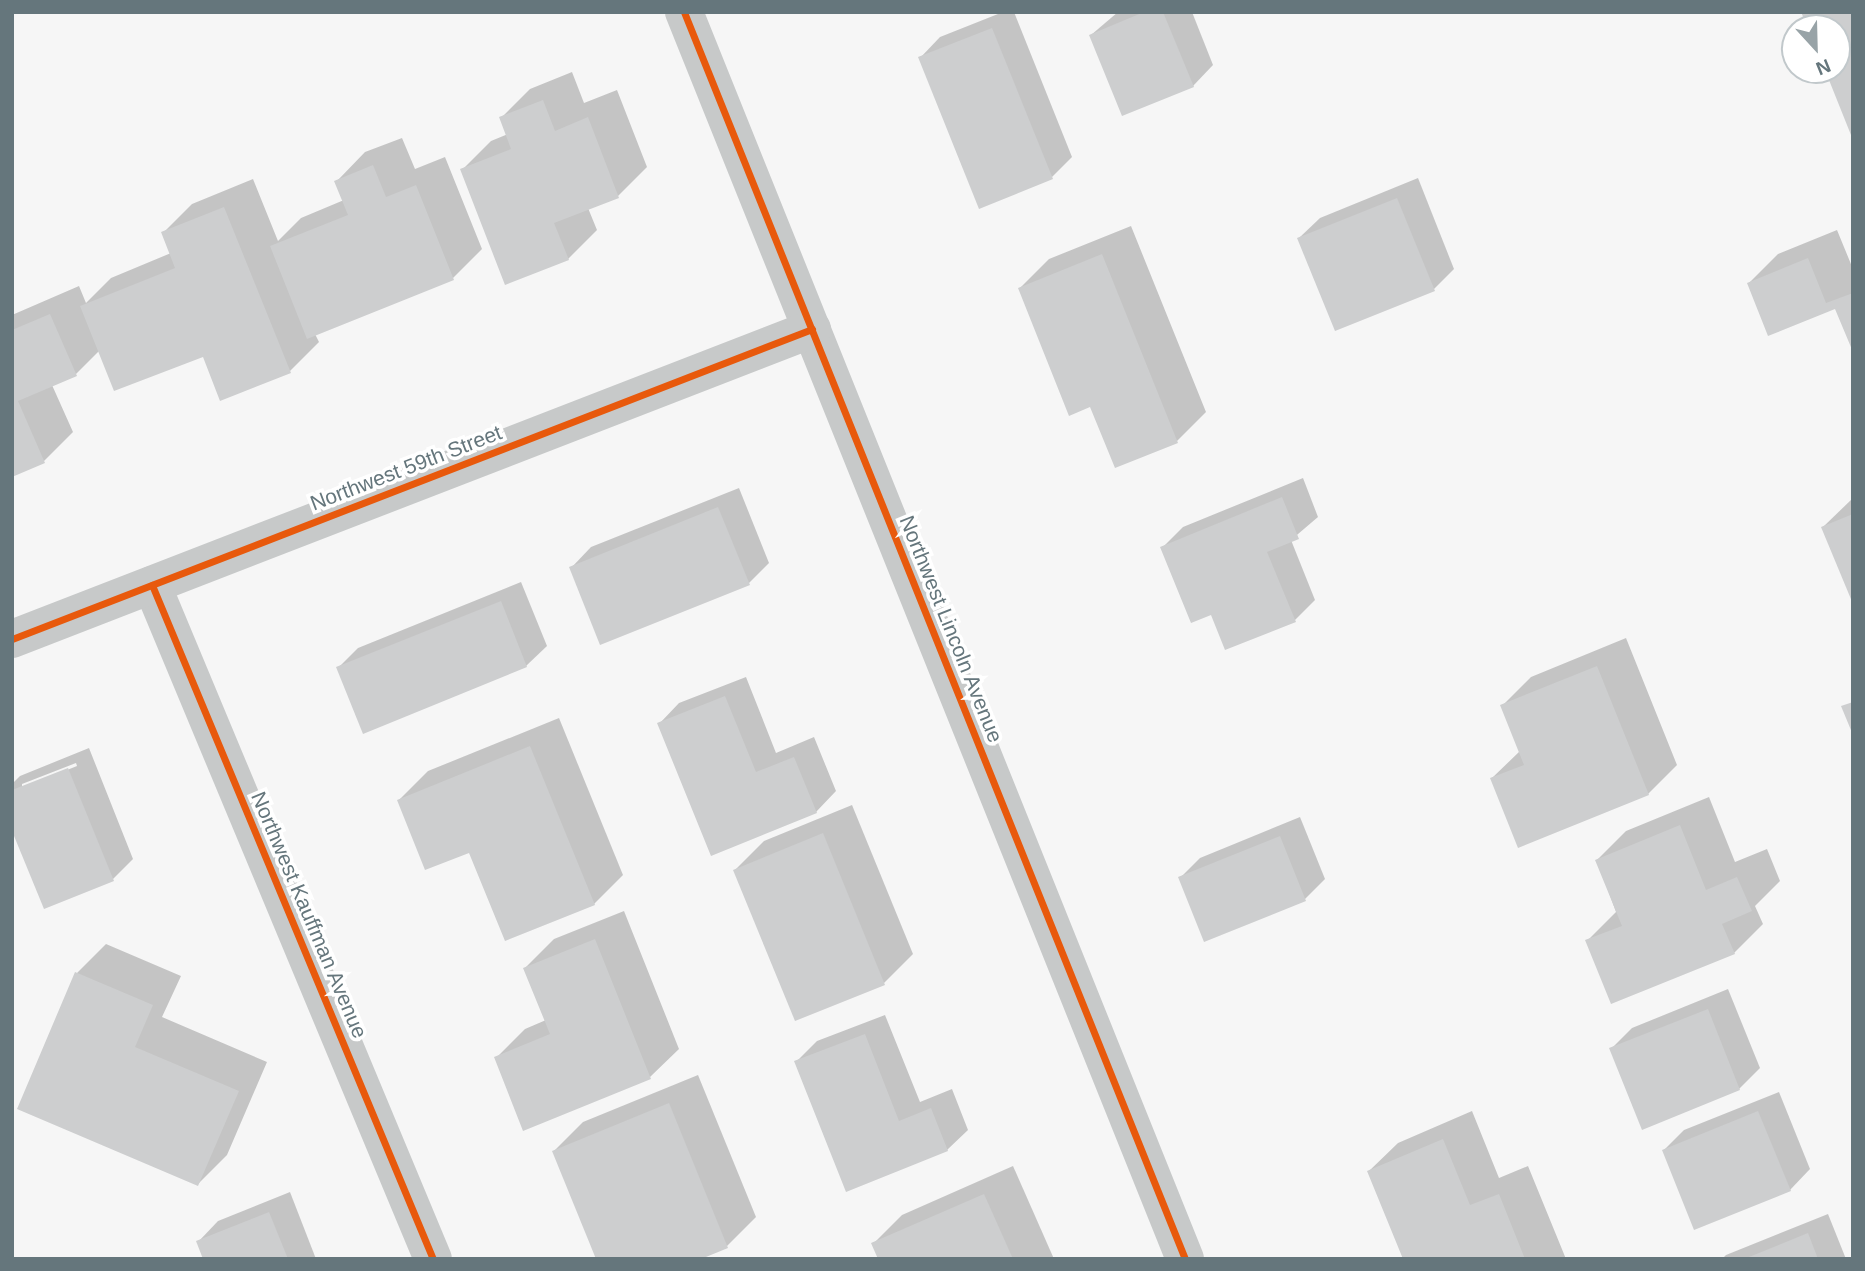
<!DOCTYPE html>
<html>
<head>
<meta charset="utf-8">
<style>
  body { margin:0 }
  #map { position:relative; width:1865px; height:1271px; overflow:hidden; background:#f6f6f6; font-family:Arial,sans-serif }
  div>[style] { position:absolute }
  .shadow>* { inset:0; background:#0003 }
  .building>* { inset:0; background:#cdcecf }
  .minor>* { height:38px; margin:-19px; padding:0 19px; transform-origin:19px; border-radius:19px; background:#c7c9c9 }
  .cycleway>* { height:7px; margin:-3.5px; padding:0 3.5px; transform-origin:3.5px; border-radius:3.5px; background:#e8590c }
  span { translate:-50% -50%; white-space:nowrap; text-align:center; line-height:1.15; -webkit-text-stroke:7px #fff; paint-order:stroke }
  .street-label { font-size:21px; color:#65767c }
  .frame { position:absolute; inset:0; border:14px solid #65767c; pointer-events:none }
  .north { position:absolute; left:1781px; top:14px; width:70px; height:70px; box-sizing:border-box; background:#fff; border:2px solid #c1c8cb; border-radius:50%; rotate:158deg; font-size:19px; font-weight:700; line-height:28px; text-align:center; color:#65767c }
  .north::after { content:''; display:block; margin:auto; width:24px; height:32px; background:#98a3a7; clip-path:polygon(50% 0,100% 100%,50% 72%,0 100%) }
</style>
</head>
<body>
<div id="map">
  <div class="shadow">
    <i style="clip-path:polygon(1003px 12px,1014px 12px,1072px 157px,1052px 177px,920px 58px,940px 37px)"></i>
    <i style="clip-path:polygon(1118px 12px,1192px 12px,1213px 65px,1193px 86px,1091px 35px)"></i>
    <i style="clip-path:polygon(572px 72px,584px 103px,617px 90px,647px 167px,618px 196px,588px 208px,597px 230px,568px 259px,462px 170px,491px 141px,508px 134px,501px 118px,530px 89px)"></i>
    <i style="clip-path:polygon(402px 138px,415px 169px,445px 157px,482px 249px,453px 278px,315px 334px,319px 342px,290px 371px,204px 354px,100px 350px,76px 374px,52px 385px,73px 432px,44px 461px,12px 475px,12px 315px,79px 286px,86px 303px,111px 278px,171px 253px,163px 233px,192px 204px,253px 179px,278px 241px,301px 218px,344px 200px,337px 181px,365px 152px)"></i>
    <i style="clip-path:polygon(1418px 178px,1454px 269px,1434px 289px,1299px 238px,1320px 218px)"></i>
    <i style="clip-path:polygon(1131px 226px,1206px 412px,1177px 441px,1116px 466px,1091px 405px,1020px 288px,1049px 259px)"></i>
    <i style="clip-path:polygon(1837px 230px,1853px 269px,1853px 347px,1836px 307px,1749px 283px,1778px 254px)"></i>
    <i style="clip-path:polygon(1303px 478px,1318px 517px,1291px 540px,1315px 600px,1295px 620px,1212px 612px,1163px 547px,1183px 527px)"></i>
    <i style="clip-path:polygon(739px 488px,769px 563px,749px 583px,571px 568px,591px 547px)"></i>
    <i style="clip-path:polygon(1853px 498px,1853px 600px,1823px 527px)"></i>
    <i style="clip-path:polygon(521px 582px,547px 646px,526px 666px,338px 668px,358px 648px)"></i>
    <i style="clip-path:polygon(1626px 638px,1677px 765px,1648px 794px,1492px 778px,1520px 751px,1502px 706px,1531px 677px)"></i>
    <i style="clip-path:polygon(746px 677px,776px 753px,814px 737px,836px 791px,816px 812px,659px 724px,679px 703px)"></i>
    <i style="clip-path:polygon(559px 718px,623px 875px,594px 904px,470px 851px,399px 800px,428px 771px)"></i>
    <i style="clip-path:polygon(evenodd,89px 748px,133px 859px,113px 879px,12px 827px,12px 784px,20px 776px,89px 748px,76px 763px,77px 766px,22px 788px,22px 784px,76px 763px)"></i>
    <i style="clip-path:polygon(1709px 797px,1735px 862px,1767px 849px,1780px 881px,1755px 906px,1763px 924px,1734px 953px,1587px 941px,1616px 912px,1597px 860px,1626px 831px)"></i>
    <i style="clip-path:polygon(852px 805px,913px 954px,884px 983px,735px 870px,764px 841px)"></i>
    <i style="clip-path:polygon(1300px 817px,1325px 879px,1305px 899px,1180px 878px,1200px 858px)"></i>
    <i style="clip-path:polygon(624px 911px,679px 1049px,650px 1077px,496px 1058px,525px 1029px,546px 1020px,525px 968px,554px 939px)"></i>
    <i style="clip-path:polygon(106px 944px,181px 976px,162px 1017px,267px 1062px,227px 1155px,198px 1184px,19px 1108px,77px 973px)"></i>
    <i style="clip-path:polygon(1728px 989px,1760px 1068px,1739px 1089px,1643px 1127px,1611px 1049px,1632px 1028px)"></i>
    <i style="clip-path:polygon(885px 1015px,920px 1102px,952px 1089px,968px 1130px,947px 1150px,796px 1062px,817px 1041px)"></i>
    <i style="clip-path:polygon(698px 1075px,756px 1217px,727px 1246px,554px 1151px,583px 1122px)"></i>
    <i style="clip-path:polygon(1779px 1092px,1810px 1169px,1790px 1190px,1664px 1150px,1684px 1130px)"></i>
    <i style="clip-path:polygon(1472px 1111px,1499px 1178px,1528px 1166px,1566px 1259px,1405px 1259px,1369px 1171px,1398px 1143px)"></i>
    <i style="clip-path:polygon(1013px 1166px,1054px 1259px,880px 1259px,873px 1244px,902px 1215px)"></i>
    <i style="clip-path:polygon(290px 1192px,316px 1259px,205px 1259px,198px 1242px,218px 1221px)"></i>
    <i style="clip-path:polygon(1828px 1214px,1846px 1259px,1722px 1259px,1726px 1255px)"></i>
    <i style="clip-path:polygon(12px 1257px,141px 1257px,141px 1259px,12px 1259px)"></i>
  </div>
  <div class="building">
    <i style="clip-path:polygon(1144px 12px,1163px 12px,1194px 87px,1122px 116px,1089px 35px)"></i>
    <i style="clip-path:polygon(1801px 12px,1853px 12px,1853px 140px,1825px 70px,1837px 70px,1837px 28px,1808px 28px)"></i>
    <i style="clip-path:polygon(992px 28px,1053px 179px,979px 209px,918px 57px)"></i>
    <i style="clip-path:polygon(543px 100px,555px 131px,588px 117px,619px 198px,554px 223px,569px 260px,505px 285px,460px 169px,511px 149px,499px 117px)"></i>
    <i style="clip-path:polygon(373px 165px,386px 197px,416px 185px,454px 280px,307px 339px,270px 246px,348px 215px,334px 181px)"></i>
    <i style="clip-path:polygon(1397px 198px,1435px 291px,1335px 331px,1297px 238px)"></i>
    <i style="clip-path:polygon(224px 207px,291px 373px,220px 401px,203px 357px,114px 391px,80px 306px,175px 268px,161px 232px)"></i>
    <i style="clip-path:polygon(1102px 254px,1178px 443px,1115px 468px,1090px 407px,1069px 416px,1018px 288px)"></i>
    <i style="clip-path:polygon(1808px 258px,1826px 303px,1853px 293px,1853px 352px,1835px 309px,1768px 336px,1747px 283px)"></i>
    <i style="clip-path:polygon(50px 314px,77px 376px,18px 401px,45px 463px,12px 477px,12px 330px)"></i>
    <i style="clip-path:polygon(1282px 497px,1299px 539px,1267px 552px,1296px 622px,1225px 650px,1211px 615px,1191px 623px,1160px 547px)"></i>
    <i style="clip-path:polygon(718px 507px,750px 585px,600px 645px,569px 567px)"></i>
    <i style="clip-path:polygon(1853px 514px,1853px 604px,1821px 527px)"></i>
    <i style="clip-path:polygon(501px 601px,527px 667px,363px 734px,336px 667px)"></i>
    <i style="clip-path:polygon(1597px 666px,1649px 795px,1518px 848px,1490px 778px,1524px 765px,1500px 705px)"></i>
    <i style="clip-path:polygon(725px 696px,756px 772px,794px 757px,817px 813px,711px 856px,657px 723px)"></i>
    <i style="clip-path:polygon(1853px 702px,1853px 735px,1841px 706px)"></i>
    <i style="clip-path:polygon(530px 746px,595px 905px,505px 941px,469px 853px,425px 870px,397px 800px)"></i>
    <i style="clip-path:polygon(68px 768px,114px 881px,44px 909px,12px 831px,12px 790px)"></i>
    <i style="clip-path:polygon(1680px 825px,1706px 890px,1737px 877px,1752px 911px,1722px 924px,1735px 954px,1611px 1004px,1585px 940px,1622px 926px,1595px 860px)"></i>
    <i style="clip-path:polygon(823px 833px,885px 985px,795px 1021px,733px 870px)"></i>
    <i style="clip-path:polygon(1280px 836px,1306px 901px,1204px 942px,1178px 877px)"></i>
    <i style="clip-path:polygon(595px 939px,651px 1079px,523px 1131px,494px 1057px,550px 1034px,523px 968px)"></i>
    <i style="clip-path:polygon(75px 972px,153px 1005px,135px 1047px,239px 1091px,198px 1186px,17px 1109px)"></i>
    <i style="clip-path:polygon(1708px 1009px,1740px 1090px,1642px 1130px,1609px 1048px)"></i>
    <i style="clip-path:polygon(865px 1034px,899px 1121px,931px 1108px,948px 1151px,846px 1192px,794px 1061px)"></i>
    <i style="clip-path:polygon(669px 1103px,728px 1248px,701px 1259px,596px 1259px,552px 1151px)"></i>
    <i style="clip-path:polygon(1758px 1111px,1791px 1191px,1694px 1230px,1662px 1150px)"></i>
    <i style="clip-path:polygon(1443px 1139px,1470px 1205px,1499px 1194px,1525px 1259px,1403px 1259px,1367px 1171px)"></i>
    <i style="clip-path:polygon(984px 1194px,1013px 1259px,878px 1259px,871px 1243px)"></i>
    <i style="clip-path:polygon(269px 1212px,288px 1259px,203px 1259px,196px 1241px)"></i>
    <i style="clip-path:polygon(1808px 1233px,1818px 1259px,1744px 1259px)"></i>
  </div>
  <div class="minor">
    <i style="left:684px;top:12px;width:1344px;rotate:68.11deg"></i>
    <i style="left:152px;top:585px;width:730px;rotate:67.37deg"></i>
    <i style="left:12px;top:639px;width:858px;rotate:-21.18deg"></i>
  </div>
  <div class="cycleway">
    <i style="left:684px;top:12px;width:1344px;rotate:68.11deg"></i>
    <i style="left:152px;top:585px;width:730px;rotate:67.37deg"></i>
    <i style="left:12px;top:639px;width:858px;rotate:-21.18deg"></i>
  </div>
  <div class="street-label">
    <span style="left:406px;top:468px;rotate:-21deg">Northwest 59th Street</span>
    <span style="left:951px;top:629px;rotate:68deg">Northwest Lincoln Avenue</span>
    <span style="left:309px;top:915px;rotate:67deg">Northwest Kauffman Avenue</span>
  </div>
  <div class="frame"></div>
  <div class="north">N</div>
</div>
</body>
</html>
